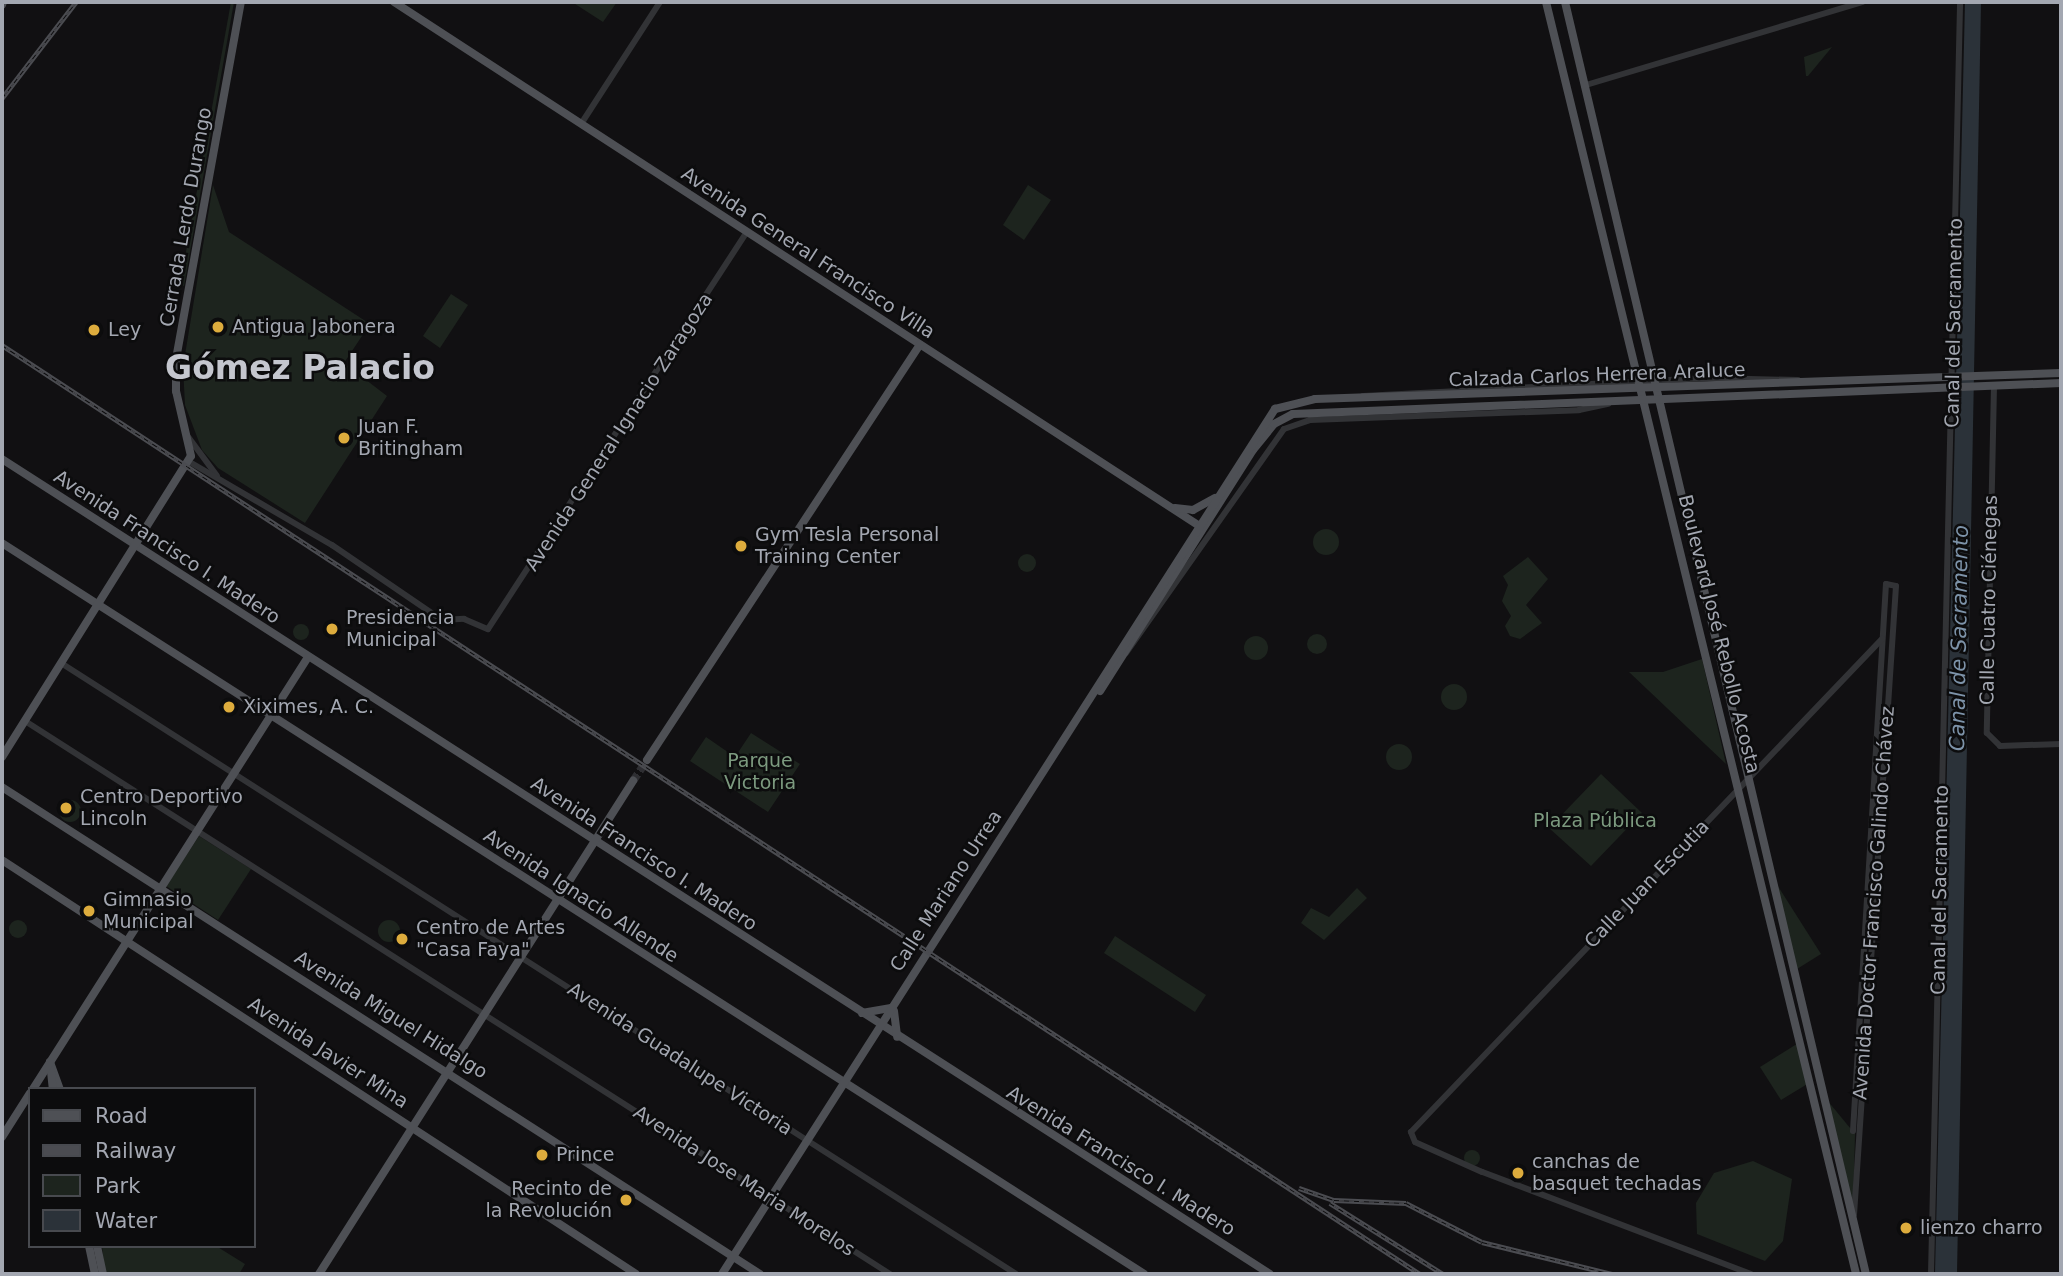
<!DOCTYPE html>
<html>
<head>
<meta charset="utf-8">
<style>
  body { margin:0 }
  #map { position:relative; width:2063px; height:1276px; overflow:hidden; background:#111012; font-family:"DejaVu Sans",sans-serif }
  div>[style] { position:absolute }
  .green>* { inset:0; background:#1d241e }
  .round { border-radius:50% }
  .water>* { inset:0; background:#2b3239 }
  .major-tunnel>* { height:8px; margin-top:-4px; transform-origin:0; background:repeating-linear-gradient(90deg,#2e2e32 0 8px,transparent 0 12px) }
  .minor>* { height:6px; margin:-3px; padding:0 3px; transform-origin:3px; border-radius:3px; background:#323336 }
  .major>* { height:8px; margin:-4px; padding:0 4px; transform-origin:4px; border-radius:4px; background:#4e5055 }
  .rail>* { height:4.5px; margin-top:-2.25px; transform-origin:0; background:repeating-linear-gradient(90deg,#0c0c0d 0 5px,#4b4c51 0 10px); box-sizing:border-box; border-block:2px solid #4b4c51 }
  .dots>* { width:19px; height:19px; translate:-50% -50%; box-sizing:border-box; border:4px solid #0c0c0d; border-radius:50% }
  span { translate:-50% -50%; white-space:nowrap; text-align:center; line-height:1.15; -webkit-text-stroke:5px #0c0c0d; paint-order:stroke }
  .street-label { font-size:19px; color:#a3a7b1 }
  .poi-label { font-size:19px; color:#a3a7b1 }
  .left { translate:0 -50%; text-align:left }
  .right { translate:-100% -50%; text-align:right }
  .park-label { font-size:19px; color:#7c9a7f }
  .water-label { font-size:21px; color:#7d93a9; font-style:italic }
  .town-label { font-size:33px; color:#c4c6ce; font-weight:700 }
  .frame { position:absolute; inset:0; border:4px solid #a3a7b1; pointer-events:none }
  .legend { position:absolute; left:28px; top:1087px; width:228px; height:161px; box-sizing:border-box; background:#0c0c0d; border:2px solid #484a4f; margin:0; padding:9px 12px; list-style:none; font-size:21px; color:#a3a7b1 }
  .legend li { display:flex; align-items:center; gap:14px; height:35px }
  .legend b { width:35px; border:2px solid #484a4f }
</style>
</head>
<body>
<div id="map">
  <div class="green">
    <i style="clip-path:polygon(231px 2px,234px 2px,184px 286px,180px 285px)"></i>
    <i style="clip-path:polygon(572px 2px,617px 2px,603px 22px)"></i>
    <i style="clip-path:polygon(1832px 47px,1808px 76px,1806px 76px,1804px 57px)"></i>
    <i style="clip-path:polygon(213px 185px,229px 232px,370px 324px,344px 363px,387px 396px,305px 523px,218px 468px,202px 450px,185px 405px,183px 367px)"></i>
    <i style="clip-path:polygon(1028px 185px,1051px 200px,1024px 240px,1003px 225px)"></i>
    <i style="clip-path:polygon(451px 294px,468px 305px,440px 348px,423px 336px)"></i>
    <i class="round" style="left:1313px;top:529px;width:26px;height:26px"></i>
    <i class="round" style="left:1018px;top:554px;width:18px;height:18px"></i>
    <i style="clip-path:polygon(1528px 557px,1548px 579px,1526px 605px,1542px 623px,1520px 639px,1510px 636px,1505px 626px,1511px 616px,1502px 601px,1508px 585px,1503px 576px)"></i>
    <i class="round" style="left:293px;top:624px;width:16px;height:16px"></i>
    <i class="round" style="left:1307px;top:634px;width:20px;height:20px"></i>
    <i class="round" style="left:1244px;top:636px;width:24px;height:24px"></i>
    <i style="clip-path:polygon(1702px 659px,1726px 764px,1629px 672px,1663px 672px)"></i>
    <i class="round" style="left:1441px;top:684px;width:26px;height:26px"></i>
    <i style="clip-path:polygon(751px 733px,800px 764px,768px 812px,690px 761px,706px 737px,735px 757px)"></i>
    <i class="round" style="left:1386px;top:744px;width:26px;height:26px"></i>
    <i style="clip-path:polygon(1601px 774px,1642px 813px,1591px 866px,1549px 828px)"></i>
    <i class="round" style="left:59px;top:800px;width:22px;height:22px"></i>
    <i style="clip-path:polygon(199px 836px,251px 869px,218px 920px,166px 886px)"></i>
    <i style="clip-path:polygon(1774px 880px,1821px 954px,1797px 969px)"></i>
    <i style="clip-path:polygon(1357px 888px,1367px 898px,1324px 940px,1301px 923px,1311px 908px,1329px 917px)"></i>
    <i class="round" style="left:378px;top:920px;width:22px;height:22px"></i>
    <i class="round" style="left:9px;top:920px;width:18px;height:18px"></i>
    <i style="clip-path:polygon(1115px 936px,1206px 995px,1195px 1012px,1104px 953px)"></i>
    <i style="clip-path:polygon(1800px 1042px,1809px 1083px,1781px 1100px,1760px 1067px)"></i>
    <i style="clip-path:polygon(1827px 1100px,1855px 1134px,1853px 1211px)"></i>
    <i class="round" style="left:1464px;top:1150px;width:16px;height:16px"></i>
    <i style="clip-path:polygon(1753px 1161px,1792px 1179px,1783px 1241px,1765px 1261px,1697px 1234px,1696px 1203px,1714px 1173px)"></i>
    <i class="round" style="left:1509px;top:1165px;width:18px;height:18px"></i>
    <i style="clip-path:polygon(102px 1246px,216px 1246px,245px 1264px,239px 1274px,105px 1274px)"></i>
  </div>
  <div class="water">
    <i style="clip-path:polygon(1965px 2px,1981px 2px,1957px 1274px,1935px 1274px)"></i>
  </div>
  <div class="major-tunnel">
    <i style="left:633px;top:781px;width:25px;rotate:-56deg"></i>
  </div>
  <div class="minor">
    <i style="left:1586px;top:85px;width:289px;rotate:-16.7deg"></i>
    <i style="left:581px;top:124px;width:145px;rotate:-57.1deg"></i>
    <i style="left:1994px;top:386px;width:347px;rotate:91.2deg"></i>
    <i style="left:1987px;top:733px;width:18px;rotate:45deg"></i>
    <i style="left:2000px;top:746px;width:61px;rotate:-1.9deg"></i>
    <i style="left:1363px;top:396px;width:344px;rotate:-3deg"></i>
    <i style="left:1707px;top:378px;width:91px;rotate:1.3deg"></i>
    <i style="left:189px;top:438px;width:47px;rotate:53.6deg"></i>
    <i style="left:188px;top:461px;width:167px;rotate:30.3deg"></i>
    <i style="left:332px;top:545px;width:133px;rotate:34.3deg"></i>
    <i style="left:442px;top:620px;width:22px;rotate:-3deg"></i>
    <i style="left:464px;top:619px;width:26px;rotate:23deg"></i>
    <i style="left:488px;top:629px;width:474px;rotate:-56.9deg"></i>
    <i style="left:1126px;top:653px;width:274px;rotate:-54.8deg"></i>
    <i style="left:1284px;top:429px;width:28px;rotate:-19deg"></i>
    <i style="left:1310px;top:420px;width:269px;rotate:-2.1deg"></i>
    <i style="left:1579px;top:410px;width:30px;rotate:-12deg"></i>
    <i style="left:61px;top:663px;width:1134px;rotate:32.61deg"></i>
    <i style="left:25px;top:721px;width:1027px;rotate:32.59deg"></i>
    <i style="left:1853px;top:1131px;width:548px;rotate:-86.55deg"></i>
    <i style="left:1886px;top:584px;width:10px;rotate:11deg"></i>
    <i style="left:1896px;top:586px;width:630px;rotate:93.82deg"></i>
    <i style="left:1751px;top:1274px;width:288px;rotate:-159.2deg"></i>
    <i style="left:1482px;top:1172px;width:73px;rotate:-155.9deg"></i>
    <i style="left:1415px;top:1142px;width:11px;rotate:-112deg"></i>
    <i style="left:1411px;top:1132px;width:682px;rotate:-46.31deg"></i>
    <i style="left:1931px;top:1274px;width:1272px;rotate:-88.69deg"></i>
  </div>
  <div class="major">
    <i style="left:394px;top:2px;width:963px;rotate:33.05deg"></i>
    <i style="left:1546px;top:2px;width:1309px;rotate:76.3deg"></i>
    <i style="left:1565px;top:2px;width:1307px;rotate:76.69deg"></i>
    <i style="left:2px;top:5px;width:3px;rotate:-72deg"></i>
    <i style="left:2px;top:459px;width:1507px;rotate:32.73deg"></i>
    <i style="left:1175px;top:508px;width:18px;rotate:6deg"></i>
    <i style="left:1193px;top:510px;width:25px;rotate:-29deg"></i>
    <i style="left:2px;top:543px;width:1356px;rotate:32.62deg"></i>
    <i style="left:1100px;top:691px;width:285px;rotate:-57.6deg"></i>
    <i style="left:1253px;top:450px;width:33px;rotate:-51deg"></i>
    <i style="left:1274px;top:424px;width:21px;rotate:-28deg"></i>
    <i style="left:1293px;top:414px;width:769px;rotate:-2.31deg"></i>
    <i style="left:2px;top:757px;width:355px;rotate:-57.9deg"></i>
    <i style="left:191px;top:456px;width:67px;rotate:-103deg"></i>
    <i style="left:176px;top:391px;width:32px;rotate:-90deg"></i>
    <i style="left:176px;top:359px;width:363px;rotate:-79.7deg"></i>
    <i style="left:647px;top:760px;width:497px;rotate:-56.7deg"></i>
    <i style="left:2px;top:787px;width:901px;rotate:32.72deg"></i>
    <i style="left:2px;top:860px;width:757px;rotate:33.14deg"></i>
    <i style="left:894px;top:1011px;width:26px;rotate:83deg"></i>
    <i style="left:862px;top:1013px;width:28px;rotate:-10deg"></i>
    <i style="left:50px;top:1062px;width:29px;rotate:70deg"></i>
    <i style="left:50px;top:1062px;width:27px;rotate:84deg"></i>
    <i style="left:33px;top:1089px;width:512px;rotate:-57.52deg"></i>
    <i style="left:2px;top:1137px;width:52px;rotate:-57.5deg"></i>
    <i style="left:89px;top:1246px;width:29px;rotate:78deg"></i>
    <i style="left:97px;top:1246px;width:29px;rotate:78deg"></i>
    <i style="left:319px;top:1274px;width:585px;rotate:-57.51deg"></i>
    <i style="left:722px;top:1274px;width:1027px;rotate:-57.41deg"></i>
    <i style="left:1275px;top:409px;width:41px;rotate:-14deg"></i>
    <i style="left:1315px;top:399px;width:746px;rotate:-2deg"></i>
  </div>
  <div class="rail">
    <i style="left:2px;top:98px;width:121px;rotate:-52.4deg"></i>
    <i style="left:2px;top:345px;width:1695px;rotate:33.23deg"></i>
    <i style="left:1299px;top:1188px;width:37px;rotate:19deg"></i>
    <i style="left:1334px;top:1200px;width:72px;rotate:2.4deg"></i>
    <i style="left:1406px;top:1203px;width:85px;rotate:27.2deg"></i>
    <i style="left:1482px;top:1242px;width:134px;rotate:13.8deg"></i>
    <i style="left:1330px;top:1203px;width:133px;rotate:32.1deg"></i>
  </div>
  <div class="dots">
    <i style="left:218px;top:327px;background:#ddac3d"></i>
    <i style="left:94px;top:330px;background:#ddac3d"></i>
    <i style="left:344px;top:438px;background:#ddac3d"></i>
    <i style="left:741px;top:546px;background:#ddac3d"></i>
    <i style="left:332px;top:629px;background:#ddac3d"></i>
    <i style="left:229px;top:707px;background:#ddac3d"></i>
    <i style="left:66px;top:808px;background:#ddac3d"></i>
    <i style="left:89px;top:911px;background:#ddac3d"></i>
    <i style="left:402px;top:939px;background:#ddac3d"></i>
    <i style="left:542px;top:1155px;background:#ddac3d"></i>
    <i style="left:1518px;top:1173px;background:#ddac3d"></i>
    <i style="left:626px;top:1200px;background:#ddac3d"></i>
    <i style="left:1906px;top:1228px;background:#ddac3d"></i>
  </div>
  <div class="street-label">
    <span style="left:186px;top:217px;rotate:-80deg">Cerrada Lerdo Durango</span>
    <span style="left:808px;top:253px;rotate:33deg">Avenida General Francisco Villa</span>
    <span style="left:1954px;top:323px;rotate:-89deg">Canal del Sacramento</span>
    <span style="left:1597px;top:375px;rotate:-2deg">Calzada Carlos Herrera Araluce</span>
    <span style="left:619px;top:432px;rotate:-57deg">Avenida General Ignacio Zaragoza</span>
    <span style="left:167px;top:547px;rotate:33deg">Avenida Francisco I. Madero</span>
    <span style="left:1989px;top:600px;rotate:-89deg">Calle Cuatro Ciénegas</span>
    <span style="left:1719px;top:634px;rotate:76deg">Boulevard José Rebollo Acosta</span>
    <span style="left:644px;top:854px;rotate:33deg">Avenida Francisco I. Madero</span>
    <span style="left:1647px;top:884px;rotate:-46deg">Calle Juan Escutia</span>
    <span style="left:1940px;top:890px;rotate:-89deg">Canal del Sacramento</span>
    <span style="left:946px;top:891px;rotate:-57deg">Calle Mariano Urrea</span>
    <span style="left:581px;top:896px;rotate:33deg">Avenida Ignacio Allende</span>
    <span style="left:1874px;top:903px;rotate:-86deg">Avenida Doctor Francisco Galindo Chávez</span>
    <span style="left:391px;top:1015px;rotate:32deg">Avenida Miguel Hidalgo</span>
    <span style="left:328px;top:1053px;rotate:33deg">Avenida Javier Mina</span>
    <span style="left:680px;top:1059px;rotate:33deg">Avenida Guadalupe Victoria</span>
    <span style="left:1121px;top:1161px;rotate:32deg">Avenida Francisco I. Madero</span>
    <span style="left:744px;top:1181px;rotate:33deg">Avenida Jose Maria Morelos</span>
  </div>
  <div class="poi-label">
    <span class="left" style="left:232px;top:327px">Antigua Jabonera</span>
    <span class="left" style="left:108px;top:330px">Ley</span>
    <span class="left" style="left:358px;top:438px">Juan F.<br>Britingham</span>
    <span class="left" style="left:755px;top:546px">Gym Tesla Personal<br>Training Center</span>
    <span class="left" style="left:346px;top:629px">Presidencia<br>Municipal</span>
    <span class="left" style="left:243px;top:707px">Xiximes, A. C.</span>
    <span class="left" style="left:80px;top:808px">Centro Deportivo<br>Lincoln</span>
    <span class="left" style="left:103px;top:911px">Gimnasio<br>Municipal</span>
    <span class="left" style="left:416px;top:939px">Centro de Artes<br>"Casa Faya"</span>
    <span class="left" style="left:556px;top:1155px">Prince</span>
    <span class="left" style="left:1532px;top:1173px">canchas de<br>basquet techadas</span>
    <span class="right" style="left:612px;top:1200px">Recinto de<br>la Revolución</span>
    <span class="left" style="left:1920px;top:1228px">lienzo charro</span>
  </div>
  <div class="park-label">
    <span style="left:760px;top:772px">Parque<br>Victoria</span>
    <span style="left:1595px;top:821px">Plaza Pública</span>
  </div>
  <div class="water-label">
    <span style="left:1959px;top:638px;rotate:-89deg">Canal de Sacramento</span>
  </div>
  <div class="town-label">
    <span style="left:300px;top:368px">Gómez Palacio</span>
  </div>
  <div class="frame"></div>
  <ul class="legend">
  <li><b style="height:9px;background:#4e5055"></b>Road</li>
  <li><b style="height:9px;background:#4b4c51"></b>Railway</li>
  <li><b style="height:19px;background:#1d241e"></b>Park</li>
  <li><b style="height:19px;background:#2b3239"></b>Water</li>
  </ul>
</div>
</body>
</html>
